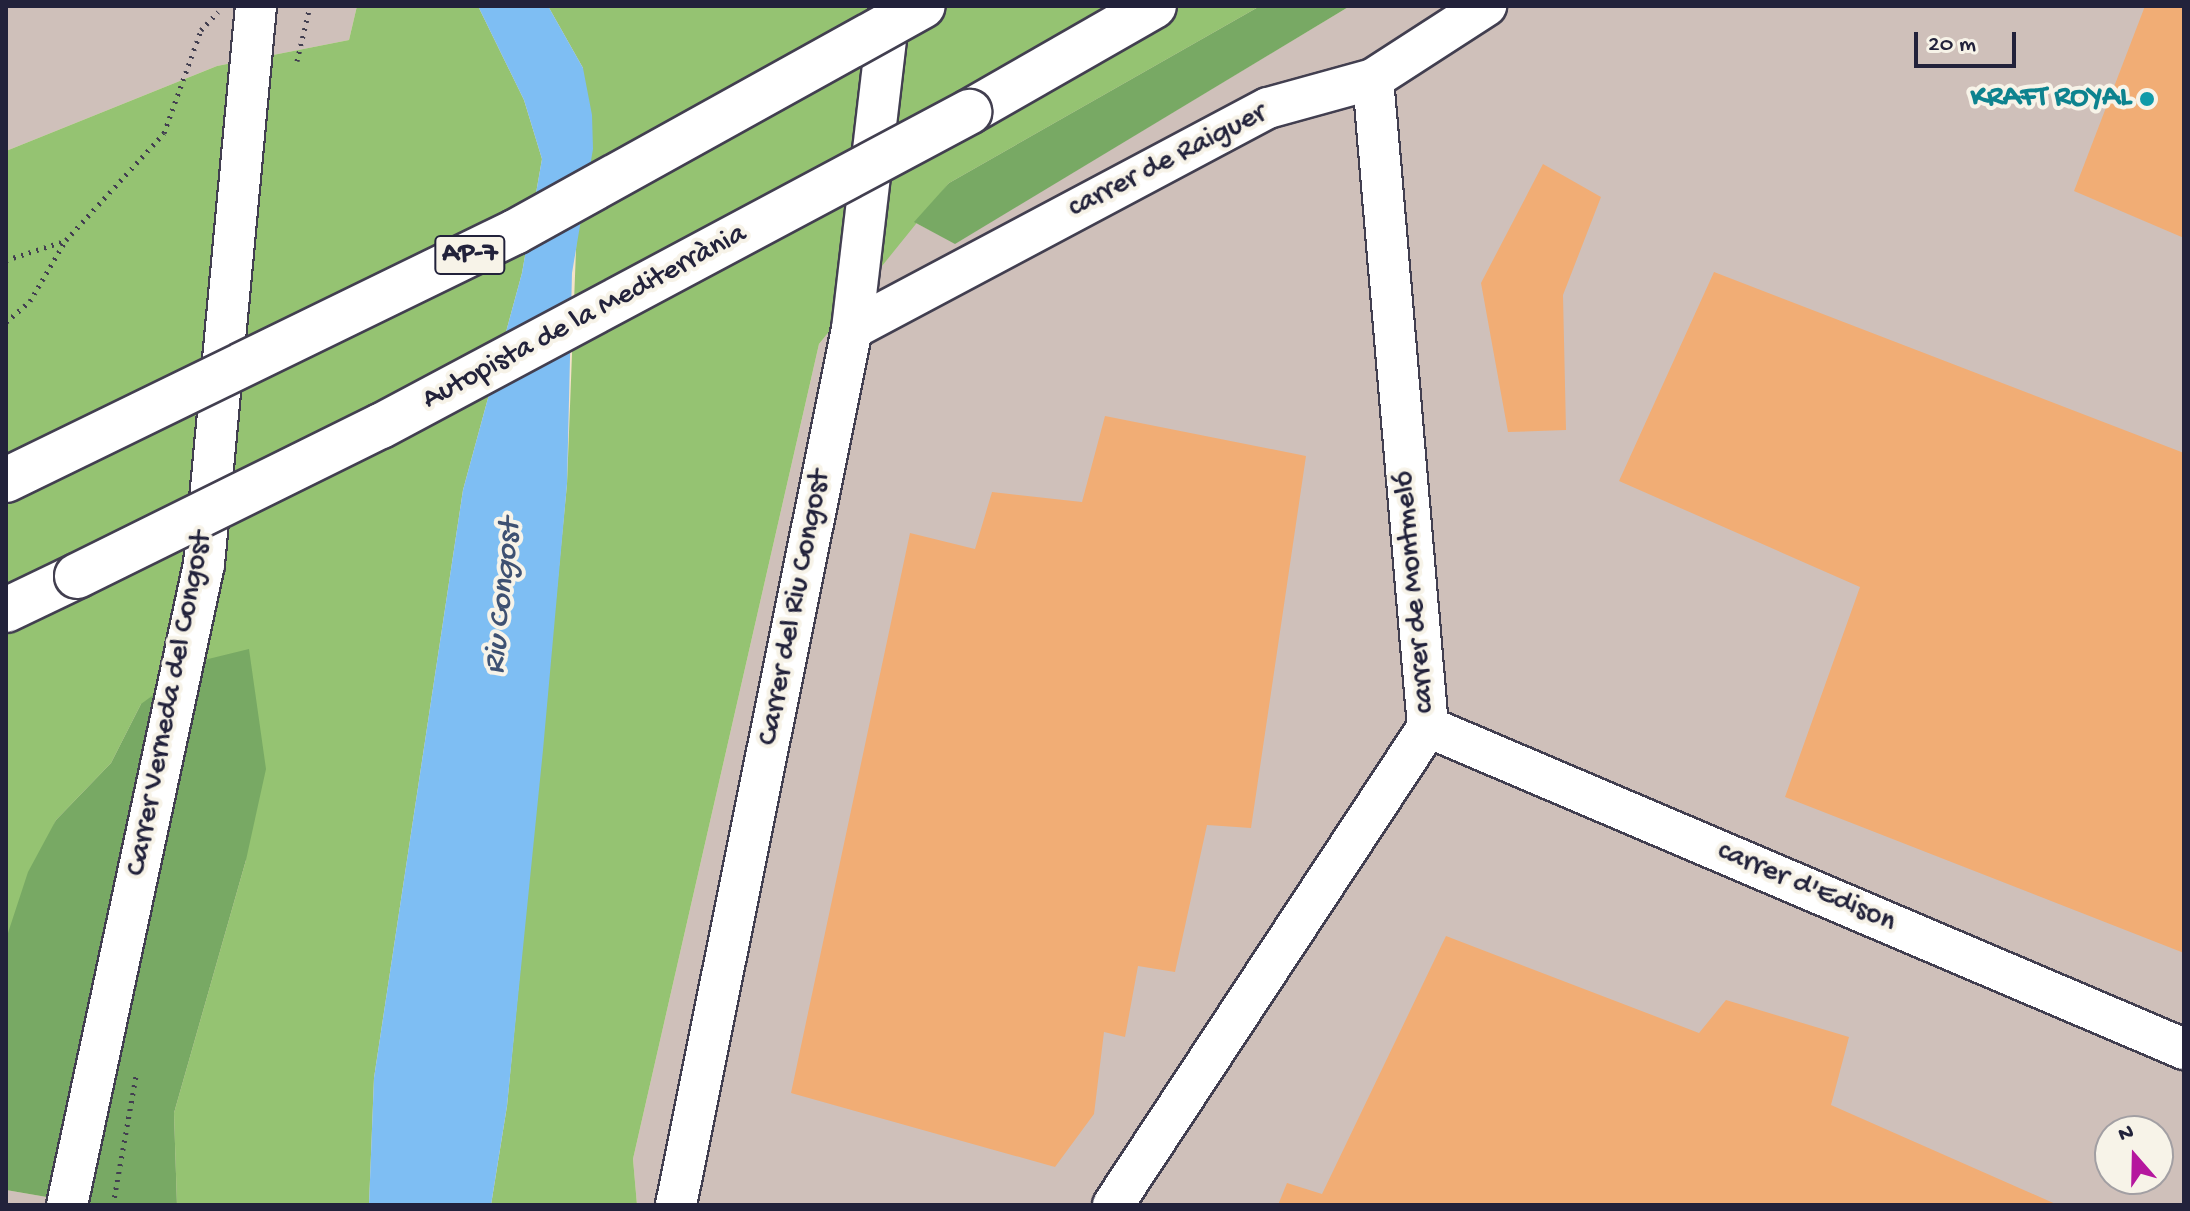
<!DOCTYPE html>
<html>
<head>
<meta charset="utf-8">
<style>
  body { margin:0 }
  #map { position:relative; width:2190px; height:1211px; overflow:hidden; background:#f4e2c8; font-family:"Gochi Hand",sans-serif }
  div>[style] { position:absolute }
  .industrial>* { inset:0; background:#cfc0ba }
  .green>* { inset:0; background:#95c372 }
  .forest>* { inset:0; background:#78a964 }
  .water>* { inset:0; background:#7ebef3 }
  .building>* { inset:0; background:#f1ad75 }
  .path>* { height:5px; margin-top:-2.5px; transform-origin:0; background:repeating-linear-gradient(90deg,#423f50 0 2px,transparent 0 8px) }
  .roads { filter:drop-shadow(2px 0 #423f50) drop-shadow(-2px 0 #423f50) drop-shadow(0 2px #423f50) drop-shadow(0 -2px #423f50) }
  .minor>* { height:40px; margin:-20px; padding:0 20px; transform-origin:20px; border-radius:20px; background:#fff }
  .highway>* { height:44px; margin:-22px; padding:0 22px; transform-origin:22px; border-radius:22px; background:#fff }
  .bridges { filter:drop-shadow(2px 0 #423f50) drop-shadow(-2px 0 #423f50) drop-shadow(0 2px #423f50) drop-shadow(0 -2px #423f50) }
  .highway-bridge>* { height:44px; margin:-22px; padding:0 22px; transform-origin:22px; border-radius:22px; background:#fff }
  .dots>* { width:22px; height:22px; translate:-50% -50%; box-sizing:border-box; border:4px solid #f7f3e8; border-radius:50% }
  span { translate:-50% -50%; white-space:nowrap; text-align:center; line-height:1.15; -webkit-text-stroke:8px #f7f3e8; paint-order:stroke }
  .shield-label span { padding:2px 6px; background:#f7f3e8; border:2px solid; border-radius:6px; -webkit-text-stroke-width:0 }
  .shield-label { font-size:28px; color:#22223b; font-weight:700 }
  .culture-label { font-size:30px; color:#0d838f; font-weight:700 }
  .right { translate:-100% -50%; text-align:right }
  .street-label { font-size:30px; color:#22223b }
  .water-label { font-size:32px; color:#3e5172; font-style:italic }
  .frame { position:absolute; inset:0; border:8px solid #22223b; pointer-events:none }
  .north { position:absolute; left:2094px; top:1115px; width:80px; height:80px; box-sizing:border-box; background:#f7f3e8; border:2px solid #a29fa3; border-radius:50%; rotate:340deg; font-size:22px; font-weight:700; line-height:32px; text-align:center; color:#22223b }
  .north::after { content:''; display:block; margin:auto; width:28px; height:36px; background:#b5179e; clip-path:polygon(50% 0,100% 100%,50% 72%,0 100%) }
  .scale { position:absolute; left:1914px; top:32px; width:102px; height:36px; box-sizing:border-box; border:4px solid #22223b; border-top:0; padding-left:10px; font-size:24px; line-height:28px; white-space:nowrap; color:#22223b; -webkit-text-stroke:6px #f7f3e8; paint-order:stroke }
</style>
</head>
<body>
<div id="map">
  <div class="industrial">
    <i style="clip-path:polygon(6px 6px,357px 6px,349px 40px,217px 66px,6px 151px)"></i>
    <i style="clip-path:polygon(evenodd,1350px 6px,2184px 6px,2184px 1205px,637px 1205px,633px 1159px,819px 344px,914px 222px,955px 243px,1350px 6px,2110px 1131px,2158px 1131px,2158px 1179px,2110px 1179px,2110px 1131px)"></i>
    <i style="clip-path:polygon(6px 1190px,93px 1205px,6px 1205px)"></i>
  </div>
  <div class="green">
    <i style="clip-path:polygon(357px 6px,478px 6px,524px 100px,542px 159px,522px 273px,463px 490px,374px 1078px,369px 1205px,177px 1205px,174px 1113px,246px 860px,141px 704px,111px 763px,56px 820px,6px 939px,6px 151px,217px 66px,349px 40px)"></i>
    <i style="clip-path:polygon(548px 6px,1260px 6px,949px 183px,819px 344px,633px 1159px,637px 1205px,491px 1205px,507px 1106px,567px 484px,583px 68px)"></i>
  </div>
  <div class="forest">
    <i style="clip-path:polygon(1260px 6px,1350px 6px,955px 244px,914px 222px,949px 183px)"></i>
    <i style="clip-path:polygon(249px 649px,266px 769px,246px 860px,174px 1113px,177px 1205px,93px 1205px,6px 1190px,6px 939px,28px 872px,56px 820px,111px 763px,141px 704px,200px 661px)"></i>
  </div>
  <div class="water">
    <i style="clip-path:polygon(478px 6px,548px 6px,583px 68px,592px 115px,593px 149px,572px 273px,567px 484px,543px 750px,507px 1106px,491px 1205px,369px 1205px,374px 1078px,463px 490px,522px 273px,542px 159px,524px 100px)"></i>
  </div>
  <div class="building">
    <i style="clip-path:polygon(2145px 6px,2184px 6px,2184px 238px,2074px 191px)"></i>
    <i style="clip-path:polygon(1543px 164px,1601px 197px,1563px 295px,1566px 430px,1508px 432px,1481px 283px)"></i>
    <i style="clip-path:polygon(1714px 272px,2184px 453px,2184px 953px,1785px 797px,1860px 587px,1619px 481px)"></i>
    <i style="clip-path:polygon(1105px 416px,1306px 456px,1251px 828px,1207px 825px,1175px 972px,1138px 966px,1125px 1037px,1104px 1032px,1094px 1114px,1055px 1167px,791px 1093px,910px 533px,975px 549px,992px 492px,1082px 502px)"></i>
    <i style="clip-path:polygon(1446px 936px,1699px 1033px,1726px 1000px,1849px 1037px,1831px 1105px,2058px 1205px,1278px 1205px,1287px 1183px,1322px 1194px)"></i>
  </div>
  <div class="path">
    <i style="left:297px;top:61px;width:57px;rotate:-76.7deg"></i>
    <i style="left:6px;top:260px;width:62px;rotate:-17.9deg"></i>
    <i style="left:6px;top:322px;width:32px;rotate:-41deg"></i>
    <i style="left:30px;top:301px;width:71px;rotate:-59.5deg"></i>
    <i style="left:66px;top:240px;width:145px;rotate:-47.5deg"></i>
    <i style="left:164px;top:133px;width:109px;rotate:-70.2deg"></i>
    <i style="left:201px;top:30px;width:25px;rotate:-47deg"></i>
    <i style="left:113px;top:1205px;width:131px;rotate:-79.9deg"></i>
  </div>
  <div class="roads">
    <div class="minor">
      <i style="left:852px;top:329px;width:471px;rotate:-28deg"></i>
      <i style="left:1268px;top:108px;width:109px;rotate:-15.4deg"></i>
      <i style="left:1373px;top:79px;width:135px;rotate:-32.9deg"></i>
      <i style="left:1428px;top:727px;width:822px;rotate:23.07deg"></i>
      <i style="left:67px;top:1205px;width:655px;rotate:-77.94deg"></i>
      <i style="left:204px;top:564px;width:560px;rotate:-84.68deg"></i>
      <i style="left:676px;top:1205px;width:894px;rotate:-78.64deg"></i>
      <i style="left:852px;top:329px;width:325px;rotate:-83.3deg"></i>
      <i style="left:1113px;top:1205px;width:572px;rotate:-56.62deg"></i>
      <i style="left:1428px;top:727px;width:650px;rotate:-94.85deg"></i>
    </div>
    <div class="highway">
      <i style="left:969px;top:112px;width:213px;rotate:-29.8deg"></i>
      <i style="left:6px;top:610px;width:79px;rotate:-25.6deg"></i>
    </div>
  </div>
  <div class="bridges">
    <div class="highway-bridge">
      <i style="left:6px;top:480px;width:566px;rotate:-25.98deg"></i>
      <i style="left:515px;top:232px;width:466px;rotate:-29deg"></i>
      <i style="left:77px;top:576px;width:339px;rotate:-26.3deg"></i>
      <i style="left:381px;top:426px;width:667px;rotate:-28.1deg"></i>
    </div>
  </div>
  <div class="dots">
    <i style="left:2147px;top:99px;background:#0f9aa8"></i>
  </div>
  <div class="shield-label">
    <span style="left:470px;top:255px">AP-7</span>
  </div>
  <div class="culture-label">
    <span class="right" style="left:2131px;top:99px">KRAFT ROYAL</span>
  </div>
  <div class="street-label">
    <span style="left:1168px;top:162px;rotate:-27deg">carrer de Raiguer</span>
    <span style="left:585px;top:318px;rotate:-28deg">Autopista de la Mediterrània</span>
    <span style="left:1416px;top:592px;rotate:-95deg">carrer de Montmeló</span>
    <span style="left:796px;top:608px;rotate:-79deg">Carrer del Riu Congost</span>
    <span style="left:171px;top:704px;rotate:-79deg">Carrer Verneda del Congost</span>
    <span style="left:1806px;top:888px;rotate:23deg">carrer d'Edison</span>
  </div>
  <div class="water-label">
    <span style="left:504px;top:597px;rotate:-84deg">Riu Congost</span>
  </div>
  <div class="frame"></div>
  <div class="north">N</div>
  <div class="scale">20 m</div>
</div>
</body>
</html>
